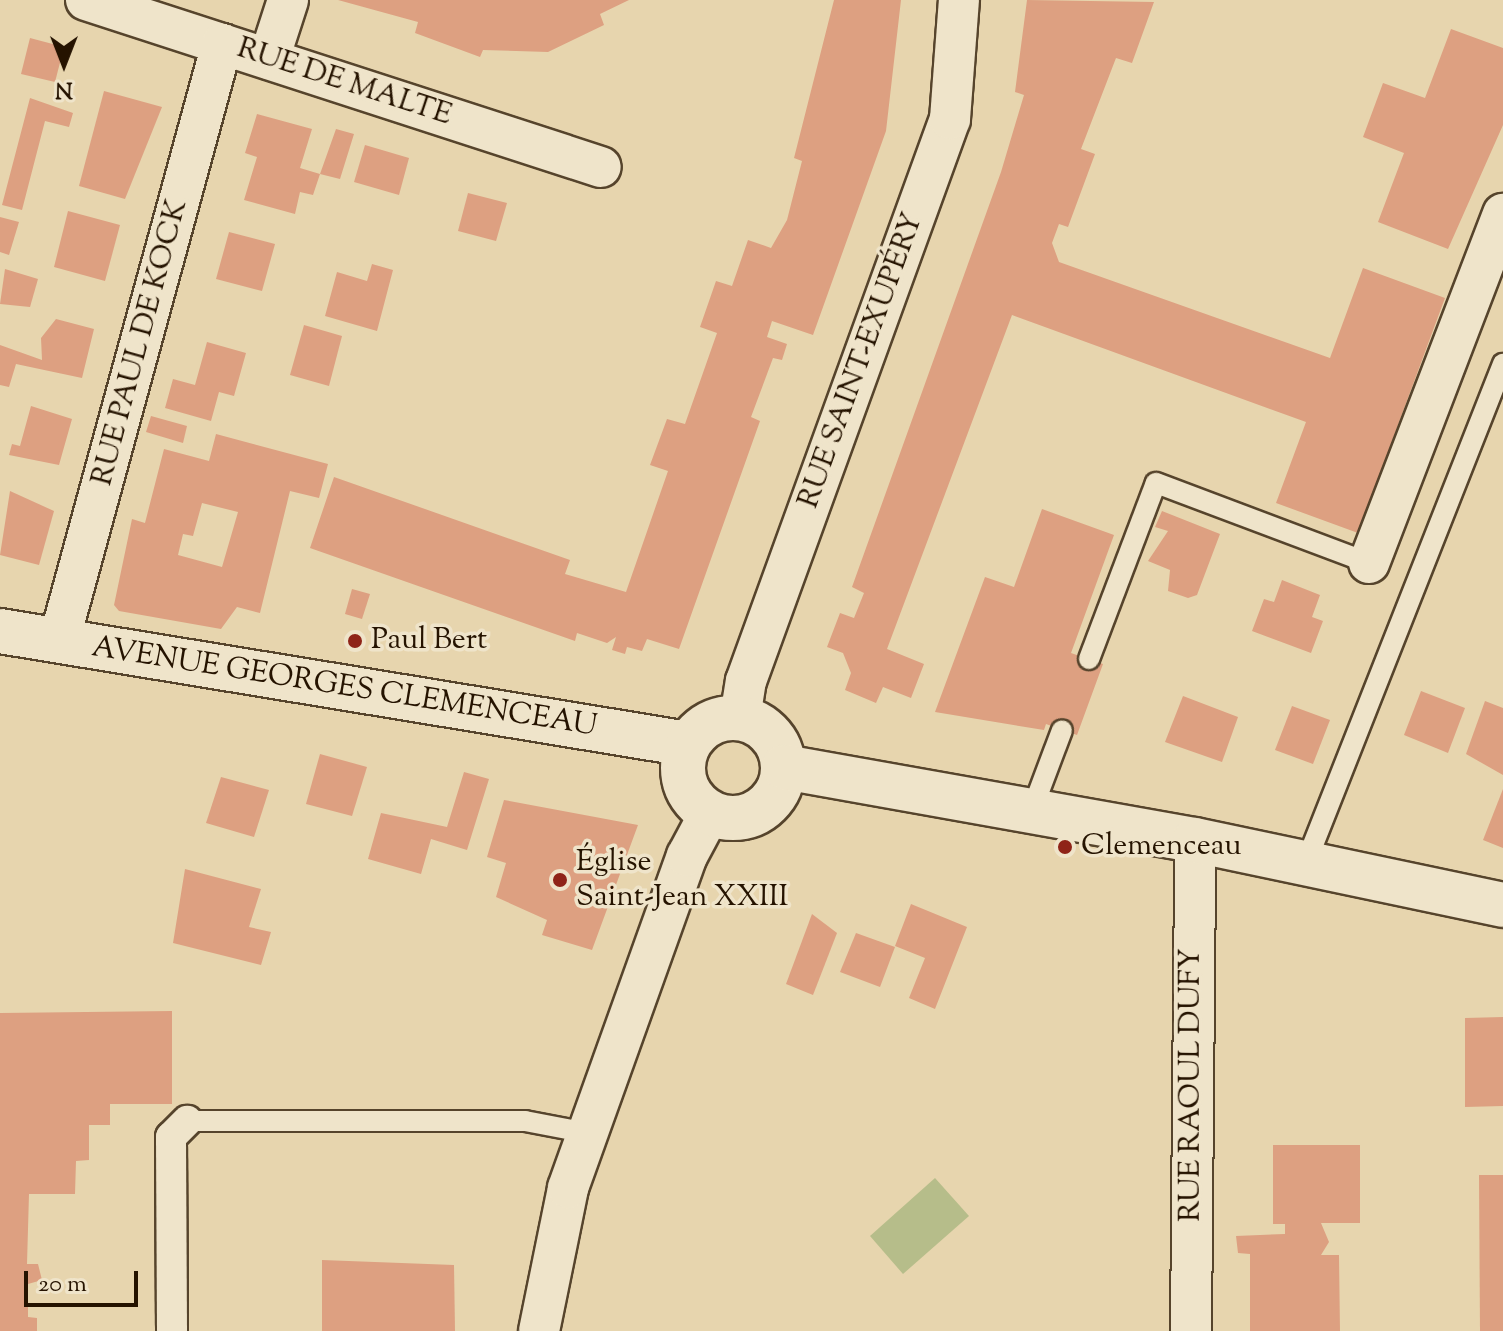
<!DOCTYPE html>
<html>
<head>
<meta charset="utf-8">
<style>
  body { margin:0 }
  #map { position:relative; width:1503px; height:1331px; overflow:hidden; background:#e7d5ae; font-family:"Sorts Mill Goudy",serif }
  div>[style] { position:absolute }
  .green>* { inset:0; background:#b6bd8a }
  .building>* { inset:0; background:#dda081 }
  .roads { filter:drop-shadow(2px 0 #56442c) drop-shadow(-2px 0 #56442c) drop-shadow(0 2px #56442c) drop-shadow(0 -2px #56442c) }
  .service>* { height:20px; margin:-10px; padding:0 10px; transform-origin:10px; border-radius:10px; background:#efe4ca }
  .pedestrian>* { height:30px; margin:-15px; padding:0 15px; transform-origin:15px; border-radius:15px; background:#efe4ca }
  .minor>* { height:40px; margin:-20px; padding:0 20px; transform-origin:20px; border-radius:20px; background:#efe4ca }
  .secondary>* { height:44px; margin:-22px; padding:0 22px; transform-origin:22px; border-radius:22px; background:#efe4ca }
  .secondary>.ring { margin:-22px; padding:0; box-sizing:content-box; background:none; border:44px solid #efe4ca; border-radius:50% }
  .dots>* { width:22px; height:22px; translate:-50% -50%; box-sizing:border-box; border:4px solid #efe4ca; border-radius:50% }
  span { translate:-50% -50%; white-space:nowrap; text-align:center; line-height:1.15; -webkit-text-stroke:7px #efe4ca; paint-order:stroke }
  .street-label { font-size:30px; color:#251300 }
  .poi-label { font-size:30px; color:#251300 }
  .left { translate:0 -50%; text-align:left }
  .north { position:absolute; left:24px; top:24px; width:80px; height:80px; -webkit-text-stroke:6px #efe4ca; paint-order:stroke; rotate:180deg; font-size:22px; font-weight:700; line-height:32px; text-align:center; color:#251300 }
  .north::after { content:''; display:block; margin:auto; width:28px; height:36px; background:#251300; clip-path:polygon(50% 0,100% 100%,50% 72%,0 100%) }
  .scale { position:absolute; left:24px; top:1271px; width:114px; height:36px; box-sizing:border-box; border:4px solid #251300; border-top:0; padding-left:10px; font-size:24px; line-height:28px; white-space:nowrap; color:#251300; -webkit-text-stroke:6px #efe4ca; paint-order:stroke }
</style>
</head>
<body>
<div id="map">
  <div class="green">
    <i style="clip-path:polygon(935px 1178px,969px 1216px,903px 1274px,870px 1236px)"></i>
  </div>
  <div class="building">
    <i style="clip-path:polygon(338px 0,629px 0,600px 14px,604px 25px,548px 52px,483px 50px,480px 57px,415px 33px,418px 22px)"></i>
    <i style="clip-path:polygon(834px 0,901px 0,886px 131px,813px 335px,772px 321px,767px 337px,787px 344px,782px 360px,773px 358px,751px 417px,760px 421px,679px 649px,647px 639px,642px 651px,627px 647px,625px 654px,612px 650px,616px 637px,607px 643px,577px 633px,575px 641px,310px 548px,334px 477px,570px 560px,565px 574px,626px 592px,668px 471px,650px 465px,667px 419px,685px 424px,717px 333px,700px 327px,716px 281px,732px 286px,748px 240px,771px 248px,787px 220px,802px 161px,794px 158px)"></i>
    <i style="clip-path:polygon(1027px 0,1154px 2px,1132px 63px,1116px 58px,1081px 149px,1095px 154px,1068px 227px,1059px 224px,1052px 243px,1059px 262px,1330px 358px,1363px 268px,1445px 298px,1358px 533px,1276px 503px,1306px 422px,1012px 315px,887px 649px,924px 664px,911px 698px,883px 687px,876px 703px,845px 690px,851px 673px,843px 653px,827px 647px,840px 613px,854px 618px,864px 593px,852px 587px,1001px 172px,1024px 95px,1015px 92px)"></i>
    <i style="clip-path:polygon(1451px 29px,1503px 48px,1503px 125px,1448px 249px,1378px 222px,1404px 153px,1363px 137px,1383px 83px,1425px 98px)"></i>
    <i style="clip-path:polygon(30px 38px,64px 47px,55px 82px,21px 74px)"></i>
    <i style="clip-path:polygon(104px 91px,162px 107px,125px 199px,79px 186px)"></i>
    <i style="clip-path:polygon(30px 98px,73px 113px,69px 127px,45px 121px,22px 210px,2px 205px)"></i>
    <i style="clip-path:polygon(257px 114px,312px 129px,300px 168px,320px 174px,336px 129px,354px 134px,340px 179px,320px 174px,313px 195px,300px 192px,295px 214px,244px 200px,257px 157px,245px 153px)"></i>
    <i style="clip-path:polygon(365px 145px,409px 158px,399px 195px,354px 182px)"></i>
    <i style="clip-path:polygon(468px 193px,507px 203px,496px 241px,458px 231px)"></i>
    <i style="clip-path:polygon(68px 211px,120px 225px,105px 281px,54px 267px)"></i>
    <i style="clip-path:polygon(0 217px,19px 222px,9px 255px,0 252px)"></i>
    <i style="clip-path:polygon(229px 232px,275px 244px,262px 291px,216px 279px)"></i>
    <i style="clip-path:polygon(372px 264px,393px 270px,377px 331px,325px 316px,337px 272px,367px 281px)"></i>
    <i style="clip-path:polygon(5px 269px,38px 279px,30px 307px,0 304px)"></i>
    <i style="clip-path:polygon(56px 319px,94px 329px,82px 378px,16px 364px,9px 387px,0 385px,0 345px,42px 360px,41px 338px)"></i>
    <i style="clip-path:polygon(304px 325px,342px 336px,329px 386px,290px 375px)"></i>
    <i style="clip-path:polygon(207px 342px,246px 353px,234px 396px,219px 392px,211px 421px,165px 408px,173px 379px,195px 385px)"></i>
    <i style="clip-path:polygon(31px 406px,72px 419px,59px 465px,9px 455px,12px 444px,20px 446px)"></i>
    <i style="clip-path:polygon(151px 416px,187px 426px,183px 443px,146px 432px)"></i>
    <i style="clip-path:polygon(evenodd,216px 434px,328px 464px,319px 498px,290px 491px,260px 613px,237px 607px,221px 629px,119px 611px,114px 605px,132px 519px,145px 523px,164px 449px,209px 461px,216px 434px,202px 503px,238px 512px,222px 567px,178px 555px,183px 534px,193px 536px,202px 503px)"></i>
    <i style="clip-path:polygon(10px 491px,54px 511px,39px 565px,0 555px)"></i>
    <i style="clip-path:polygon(1042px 509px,1114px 535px,1071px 653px,1103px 664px,1077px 735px,1046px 724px,1044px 730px,935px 712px,985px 577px,1014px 587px)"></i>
    <i style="clip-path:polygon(1162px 511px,1220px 534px,1197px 595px,1188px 598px,1168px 591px,1170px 570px,1148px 561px,1168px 531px,1155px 527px)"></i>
    <i style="clip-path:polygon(1282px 580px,1320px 595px,1312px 617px,1323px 621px,1311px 653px,1252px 631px,1264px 599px,1274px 602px)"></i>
    <i style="clip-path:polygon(352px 589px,370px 594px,362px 619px,345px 614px)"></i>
    <i style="clip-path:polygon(1421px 691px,1465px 708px,1448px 753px,1404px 735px)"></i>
    <i style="clip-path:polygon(1183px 696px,1238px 717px,1222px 762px,1165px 742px)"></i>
    <i style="clip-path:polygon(1485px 701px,1503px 708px,1503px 775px,1466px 754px)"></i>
    <i style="clip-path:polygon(1292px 706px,1330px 720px,1313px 764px,1275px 750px)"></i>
    <i style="clip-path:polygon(320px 754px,367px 767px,352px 816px,306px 804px)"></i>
    <i style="clip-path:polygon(464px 772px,489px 779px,467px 850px,431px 839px,421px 874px,368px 859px,381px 813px,447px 827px)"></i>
    <i style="clip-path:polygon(221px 777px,269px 790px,254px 837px,206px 823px)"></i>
    <i style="clip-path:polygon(1503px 789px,1503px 848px,1483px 840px)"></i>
    <i style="clip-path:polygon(504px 800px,638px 825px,592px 950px,542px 935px,547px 920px,496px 897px,506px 863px,487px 857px)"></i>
    <i style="clip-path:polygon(185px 869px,261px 889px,249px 927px,271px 932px,261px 965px,173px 943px)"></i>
    <i style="clip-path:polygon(911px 904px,967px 927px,935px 1009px,909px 998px,925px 958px,895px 946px)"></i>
    <i style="clip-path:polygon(812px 914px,837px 933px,813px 995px,786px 984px)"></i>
    <i style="clip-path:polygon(856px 933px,895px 947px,880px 987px,840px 972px)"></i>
    <i style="clip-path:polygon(172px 1011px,172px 1104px,110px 1104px,110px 1125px,89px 1125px,89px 1160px,76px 1161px,75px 1194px,29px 1194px,27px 1264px,38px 1264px,42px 1280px,28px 1284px,28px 1317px,37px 1318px,37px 1331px,0 1331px,0 1013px)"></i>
    <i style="clip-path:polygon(1503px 1017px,1503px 1106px,1465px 1107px,1465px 1018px)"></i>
    <i style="clip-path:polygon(1273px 1145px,1360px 1145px,1360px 1223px,1321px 1223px,1329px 1242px,1321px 1255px,1339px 1255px,1340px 1331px,1250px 1331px,1250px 1254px,1238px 1253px,1236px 1236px,1285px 1234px,1285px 1224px,1273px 1224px)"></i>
    <i style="clip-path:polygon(1479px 1175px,1503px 1175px,1503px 1331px,1480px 1331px)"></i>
    <i style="clip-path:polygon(322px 1260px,454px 1265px,455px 1331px,322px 1331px)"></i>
  </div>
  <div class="roads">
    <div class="service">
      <i style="left:1089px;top:659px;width:188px;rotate:-69.2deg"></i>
      <i style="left:1156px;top:483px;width:228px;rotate:20.6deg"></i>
      <i style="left:1032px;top:810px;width:85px;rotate:-69.4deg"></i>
      <i style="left:1305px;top:865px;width:539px;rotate:-68.44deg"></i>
      <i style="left:187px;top:1121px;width:338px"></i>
      <i style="left:525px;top:1121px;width:64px;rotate:10.8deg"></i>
    </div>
    <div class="pedestrian">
      <i style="left:172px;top:1331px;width:194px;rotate:-90.3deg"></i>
      <i style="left:171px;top:1137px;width:23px;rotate:-45deg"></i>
    </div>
    <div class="minor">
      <i style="left:86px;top:0;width:541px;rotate:17.97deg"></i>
      <i style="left:269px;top:59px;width:62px;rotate:-72.1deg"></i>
      <i style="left:1369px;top:563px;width:374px;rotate:-69deg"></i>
      <i style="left:59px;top:641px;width:619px;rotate:-74.73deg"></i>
      <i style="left:740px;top:718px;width:37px;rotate:-81deg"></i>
      <i style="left:746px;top:681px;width:598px;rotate:-70.05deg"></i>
      <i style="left:950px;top:119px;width:119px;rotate:-85.7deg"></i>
      <i style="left:539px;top:1331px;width:146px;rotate:-78.5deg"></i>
      <i style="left:568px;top:1188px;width:353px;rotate:-70.3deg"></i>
      <i style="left:687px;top:856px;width:49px;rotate:-61.9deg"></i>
      <i style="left:1191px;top:1331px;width:491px;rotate:-89.5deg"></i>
    </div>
    <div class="secondary">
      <i style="left:0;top:631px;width:697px;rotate:9.33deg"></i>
      <i class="ring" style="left:683px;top:718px;width:56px;height:56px"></i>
      <i style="left:784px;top:767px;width:417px;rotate:10.1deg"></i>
      <i style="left:1195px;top:840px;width:315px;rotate:11.9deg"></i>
    </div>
  </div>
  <div class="dots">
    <i style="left:355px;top:641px;background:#8f2418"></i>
    <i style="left:1065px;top:847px;background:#8f2418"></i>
    <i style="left:560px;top:880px;background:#8f2418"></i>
  </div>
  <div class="street-label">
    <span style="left:344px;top:83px;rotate:18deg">RUE DE MALTE</span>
    <span style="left:141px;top:343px;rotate:-75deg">RUE PAUL DE KOCK</span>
    <span style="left:862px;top:361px;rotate:-70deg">RUE SAINT-EXUPÉRY</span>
    <span style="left:344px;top:688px;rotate:9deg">AVENUE GEORGES CLEMENCEAU</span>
    <span style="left:1192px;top:1085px;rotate:-90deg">RUE RAOUL DUFY</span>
  </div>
  <div class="poi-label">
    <span class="left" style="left:371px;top:641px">Paul Bert</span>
    <span class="left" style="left:1081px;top:847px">Clemenceau</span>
    <span class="left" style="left:576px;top:880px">Église<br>Saint-Jean XXIII</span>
  </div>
  <div class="north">N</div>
  <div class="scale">20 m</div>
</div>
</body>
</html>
